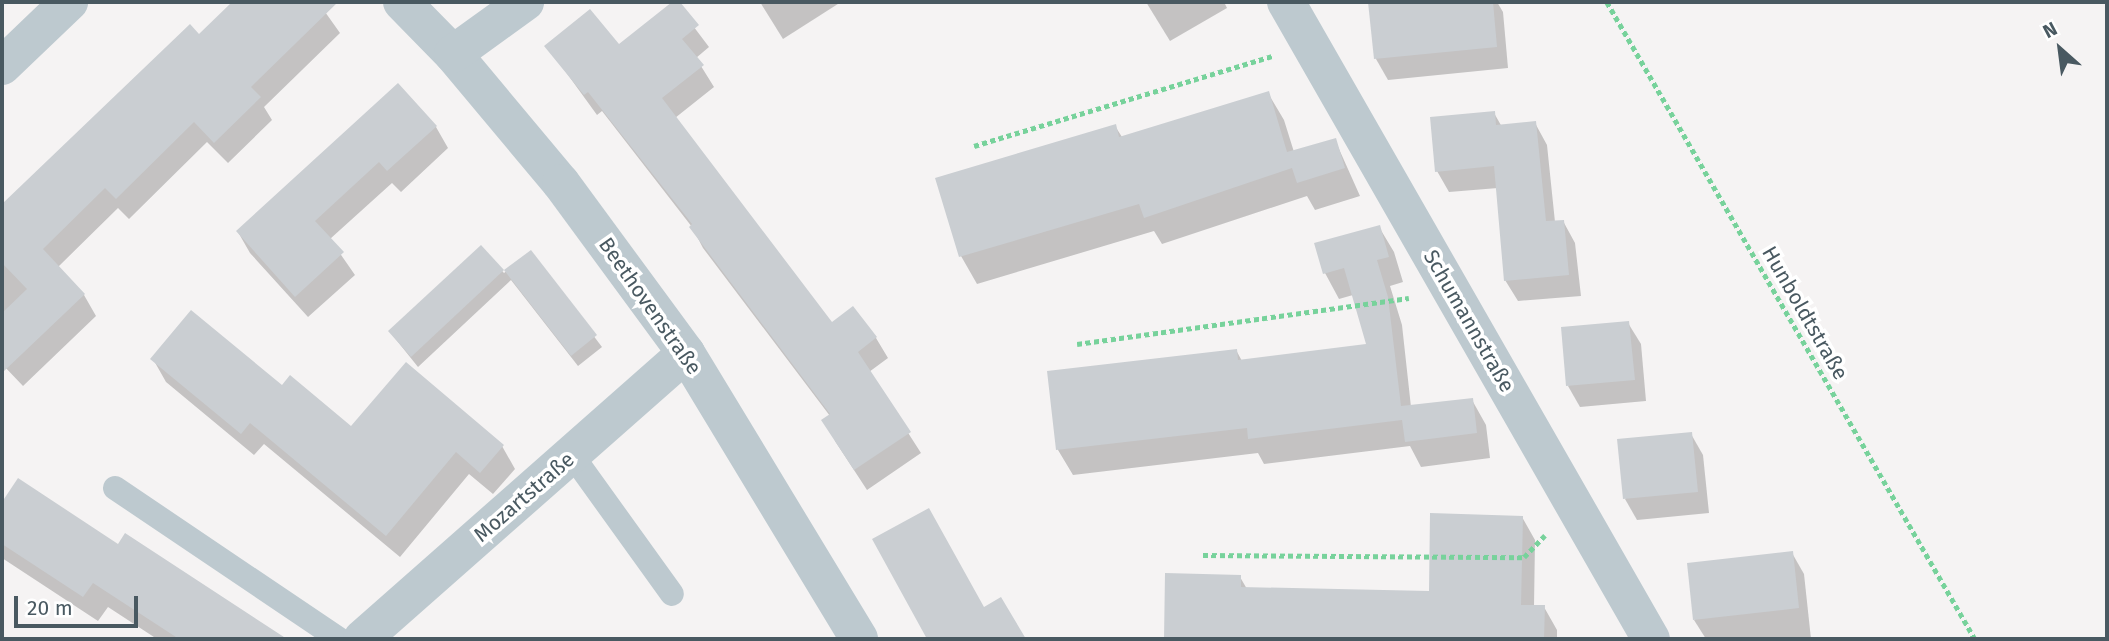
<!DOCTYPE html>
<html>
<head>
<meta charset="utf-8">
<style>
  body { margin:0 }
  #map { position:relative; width:2109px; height:641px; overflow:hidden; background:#f5f3f3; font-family:"Fira Sans",sans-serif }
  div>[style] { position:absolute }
  .shadow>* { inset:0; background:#0003 }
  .building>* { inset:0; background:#caced2 }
  .path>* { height:4.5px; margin-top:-2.25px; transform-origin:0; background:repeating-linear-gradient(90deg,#77d29b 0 5px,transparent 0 8.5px) }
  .lane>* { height:24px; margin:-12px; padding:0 12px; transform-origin:12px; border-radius:12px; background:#bdc9cf }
  .street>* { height:38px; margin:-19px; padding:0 19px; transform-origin:19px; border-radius:19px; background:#bdc9cf }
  span { translate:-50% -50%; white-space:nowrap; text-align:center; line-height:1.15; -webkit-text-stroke:7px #fff; paint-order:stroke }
  .street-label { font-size:21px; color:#495961 }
  .frame { position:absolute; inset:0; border:4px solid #495961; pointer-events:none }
  .north { position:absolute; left:2025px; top:14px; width:70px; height:70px; -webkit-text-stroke:5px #fff; paint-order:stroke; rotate:332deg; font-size:19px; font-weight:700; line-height:28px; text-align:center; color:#495961 }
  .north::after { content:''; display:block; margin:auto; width:24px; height:32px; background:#495961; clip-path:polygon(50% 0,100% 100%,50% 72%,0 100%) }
  .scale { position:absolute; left:14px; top:596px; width:124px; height:32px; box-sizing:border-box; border:4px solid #495961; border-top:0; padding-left:9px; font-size:21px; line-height:24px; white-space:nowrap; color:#495961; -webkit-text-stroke:5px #fff; paint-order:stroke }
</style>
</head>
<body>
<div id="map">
  <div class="shadow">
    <i style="clip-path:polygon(234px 2px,318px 2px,340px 33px,264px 107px,272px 120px,228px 163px,207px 142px,129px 219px,118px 208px,58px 267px,84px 295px,96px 316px,23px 386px,2px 364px,2px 207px,189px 27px,199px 37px)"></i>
    <i style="clip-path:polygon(675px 2px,709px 47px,696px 58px,714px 87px,675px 118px,832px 325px,876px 338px,888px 358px,869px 372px,921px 453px,867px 490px,835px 441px,830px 416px,703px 248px,692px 227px,602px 111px,597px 115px,547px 46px,618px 47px)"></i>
    <i style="clip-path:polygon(760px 2px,841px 2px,783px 39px)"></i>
    <i style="clip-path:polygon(1146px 2px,1224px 2px,1227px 8px,1170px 41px)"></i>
    <i style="clip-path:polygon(1497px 2px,1503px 12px,1508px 68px,1388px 80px,1376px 59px,1370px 3px)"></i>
    <i style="clip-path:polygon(398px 86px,436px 127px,448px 148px,401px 192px,392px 183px,330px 239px,355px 275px,308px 317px,250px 253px,238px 232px)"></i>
    <i style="clip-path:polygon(1268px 93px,1284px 120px,1294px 152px,1335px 140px,1360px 196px,1315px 210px,1307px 196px,1162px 244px,1154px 231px,977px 284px,961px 256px,1115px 126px,1122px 137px)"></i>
    <i style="clip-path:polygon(1494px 113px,1502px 127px,1535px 123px,1547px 145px,1555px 222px,1563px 221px,1575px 243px,1581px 296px,1518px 301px,1505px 280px,1498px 188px,1449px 192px,1437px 171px)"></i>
    <i style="clip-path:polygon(1379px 227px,1394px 252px,1403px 282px,1390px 286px,1402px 325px,1411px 407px,1472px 400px,1486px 425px,1490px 458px,1421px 467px,1410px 446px,1264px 464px,1258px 453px,1073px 475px,1058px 450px,1049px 373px,1236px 350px,1242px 361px,1368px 346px,1353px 295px,1339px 299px,1325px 273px)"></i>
    <i style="clip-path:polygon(481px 248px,504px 273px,530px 252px,602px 347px,578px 366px,511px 280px,418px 367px,390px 332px)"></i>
    <i style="clip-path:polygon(1628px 323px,1641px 344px,1646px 401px,1580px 407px,1568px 386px)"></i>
    <i style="clip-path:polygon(153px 359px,282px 387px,351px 428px,502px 446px,515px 469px,493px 494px,469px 474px,400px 557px,264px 444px,254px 455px,166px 382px)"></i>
    <i style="clip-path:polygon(1691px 434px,1703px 455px,1709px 513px,1637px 520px,1625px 499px)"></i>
    <i style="clip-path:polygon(18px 480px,119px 546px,268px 629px,274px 639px,157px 639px,108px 607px,98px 621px,2px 558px,2px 505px)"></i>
    <i style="clip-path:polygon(1522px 517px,1535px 540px,1534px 607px,1544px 607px,1557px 630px,1557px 639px,1166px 639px,1167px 575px,1240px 577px,1247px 589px,1431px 593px)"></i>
    <i style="clip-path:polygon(1792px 553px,1804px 574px,1811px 639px,1706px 639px,1694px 620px)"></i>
  </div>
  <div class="building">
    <i style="clip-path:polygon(232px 2px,338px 2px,251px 87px,261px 97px,214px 143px,194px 122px,116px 199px,105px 188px,43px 249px,85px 294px,2px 373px,2px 313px,27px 289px,2px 263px,2px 204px,190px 24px,199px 34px)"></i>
    <i style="clip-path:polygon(672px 2px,680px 2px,699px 25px,682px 39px,704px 65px,662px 98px,832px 322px,853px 306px,877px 337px,858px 352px,911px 432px,854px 470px,821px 420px,830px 414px,689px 227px,692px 224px,588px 92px,584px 95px,544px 46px,590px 9px,619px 44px)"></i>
    <i style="clip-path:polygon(1368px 2px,1493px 2px,1497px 47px,1374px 59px)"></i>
    <i style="clip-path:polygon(398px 83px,437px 126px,387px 171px,379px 162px,315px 221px,344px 252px,295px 297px,236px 231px)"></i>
    <i style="clip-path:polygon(1269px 91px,1287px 152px,1336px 138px,1345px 168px,1297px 183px,1292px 168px,1144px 218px,1139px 204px,959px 257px,935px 178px,1116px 124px,1119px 137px)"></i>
    <i style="clip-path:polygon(1495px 111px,1496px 125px,1536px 121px,1546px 221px,1564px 220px,1569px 275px,1504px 281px,1494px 166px,1435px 172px,1430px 117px)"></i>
    <i style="clip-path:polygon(1380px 225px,1389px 257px,1377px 260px,1388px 297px,1401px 406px,1473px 398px,1477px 433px,1405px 442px,1402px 420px,1248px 439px,1247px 428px,1056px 450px,1047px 371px,1237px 349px,1238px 360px,1366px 344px,1344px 268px,1323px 274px,1314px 243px)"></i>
    <i style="clip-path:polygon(481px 245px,504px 270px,411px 357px,388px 331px)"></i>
    <i style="clip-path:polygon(531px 250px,597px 335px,571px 356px,504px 270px)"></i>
    <i style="clip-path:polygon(191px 310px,282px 385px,290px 375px,351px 426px,406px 362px,504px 445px,480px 473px,456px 452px,386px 536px,250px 423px,241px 434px,150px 359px)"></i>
    <i style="clip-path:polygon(1629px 321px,1635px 380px,1566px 386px,1561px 327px)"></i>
    <i style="clip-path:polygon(1692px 432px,1698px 492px,1623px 499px,1617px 439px)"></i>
    <i style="clip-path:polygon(18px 478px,118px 544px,125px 533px,287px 639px,179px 639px,93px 583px,83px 597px,2px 544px,2px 502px)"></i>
    <i style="clip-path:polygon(929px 508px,984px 607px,1001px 597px,1026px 639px,927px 639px,872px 539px)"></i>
    <i style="clip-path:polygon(1430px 513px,1523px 516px,1521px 605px,1545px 605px,1544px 639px,1164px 639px,1165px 573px,1241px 575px,1241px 587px,1429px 591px)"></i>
    <i style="clip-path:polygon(1793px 551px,1799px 608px,1693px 620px,1687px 563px)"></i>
  </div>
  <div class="path">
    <i style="left:1607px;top:2px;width:736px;rotate:59.98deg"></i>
    <i style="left:974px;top:146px;width:311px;rotate:-16.8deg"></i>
    <i style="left:1077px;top:344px;width:335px;rotate:-7.9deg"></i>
    <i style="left:1203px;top:555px;width:321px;rotate:0.4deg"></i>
    <i style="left:1524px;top:557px;width:30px;rotate:-46deg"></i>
  </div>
  <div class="lane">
    <i style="left:572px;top:455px;width:171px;rotate:54.3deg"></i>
    <i style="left:115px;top:488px;width:270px;rotate:34deg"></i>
  </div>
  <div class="street">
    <i style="left:402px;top:2px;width:73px;rotate:45.6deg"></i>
    <i style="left:453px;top:54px;width:168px;rotate:50.1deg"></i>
    <i style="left:561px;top:183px;width:211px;rotate:53.7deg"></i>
    <i style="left:686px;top:353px;width:334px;rotate:58.8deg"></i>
    <i style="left:1286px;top:2px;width:734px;rotate:60.19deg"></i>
    <i style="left:453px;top:54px;width:89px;rotate:-35.8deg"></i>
    <i style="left:2px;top:66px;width:93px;rotate:-43.7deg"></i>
    <i style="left:362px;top:639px;width:432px;rotate:-41.4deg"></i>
  </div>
  <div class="street-label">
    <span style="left:650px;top:306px;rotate:55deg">Beethovenstraße</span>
    <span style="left:1805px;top:313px;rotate:60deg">Hunboldtstraße</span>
    <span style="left:1469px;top:321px;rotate:60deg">Schumannstraße</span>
    <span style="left:524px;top:497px;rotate:-41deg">Mozartstraße</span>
  </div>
  <div class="frame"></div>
  <div class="north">N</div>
  <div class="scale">20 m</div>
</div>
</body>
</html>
